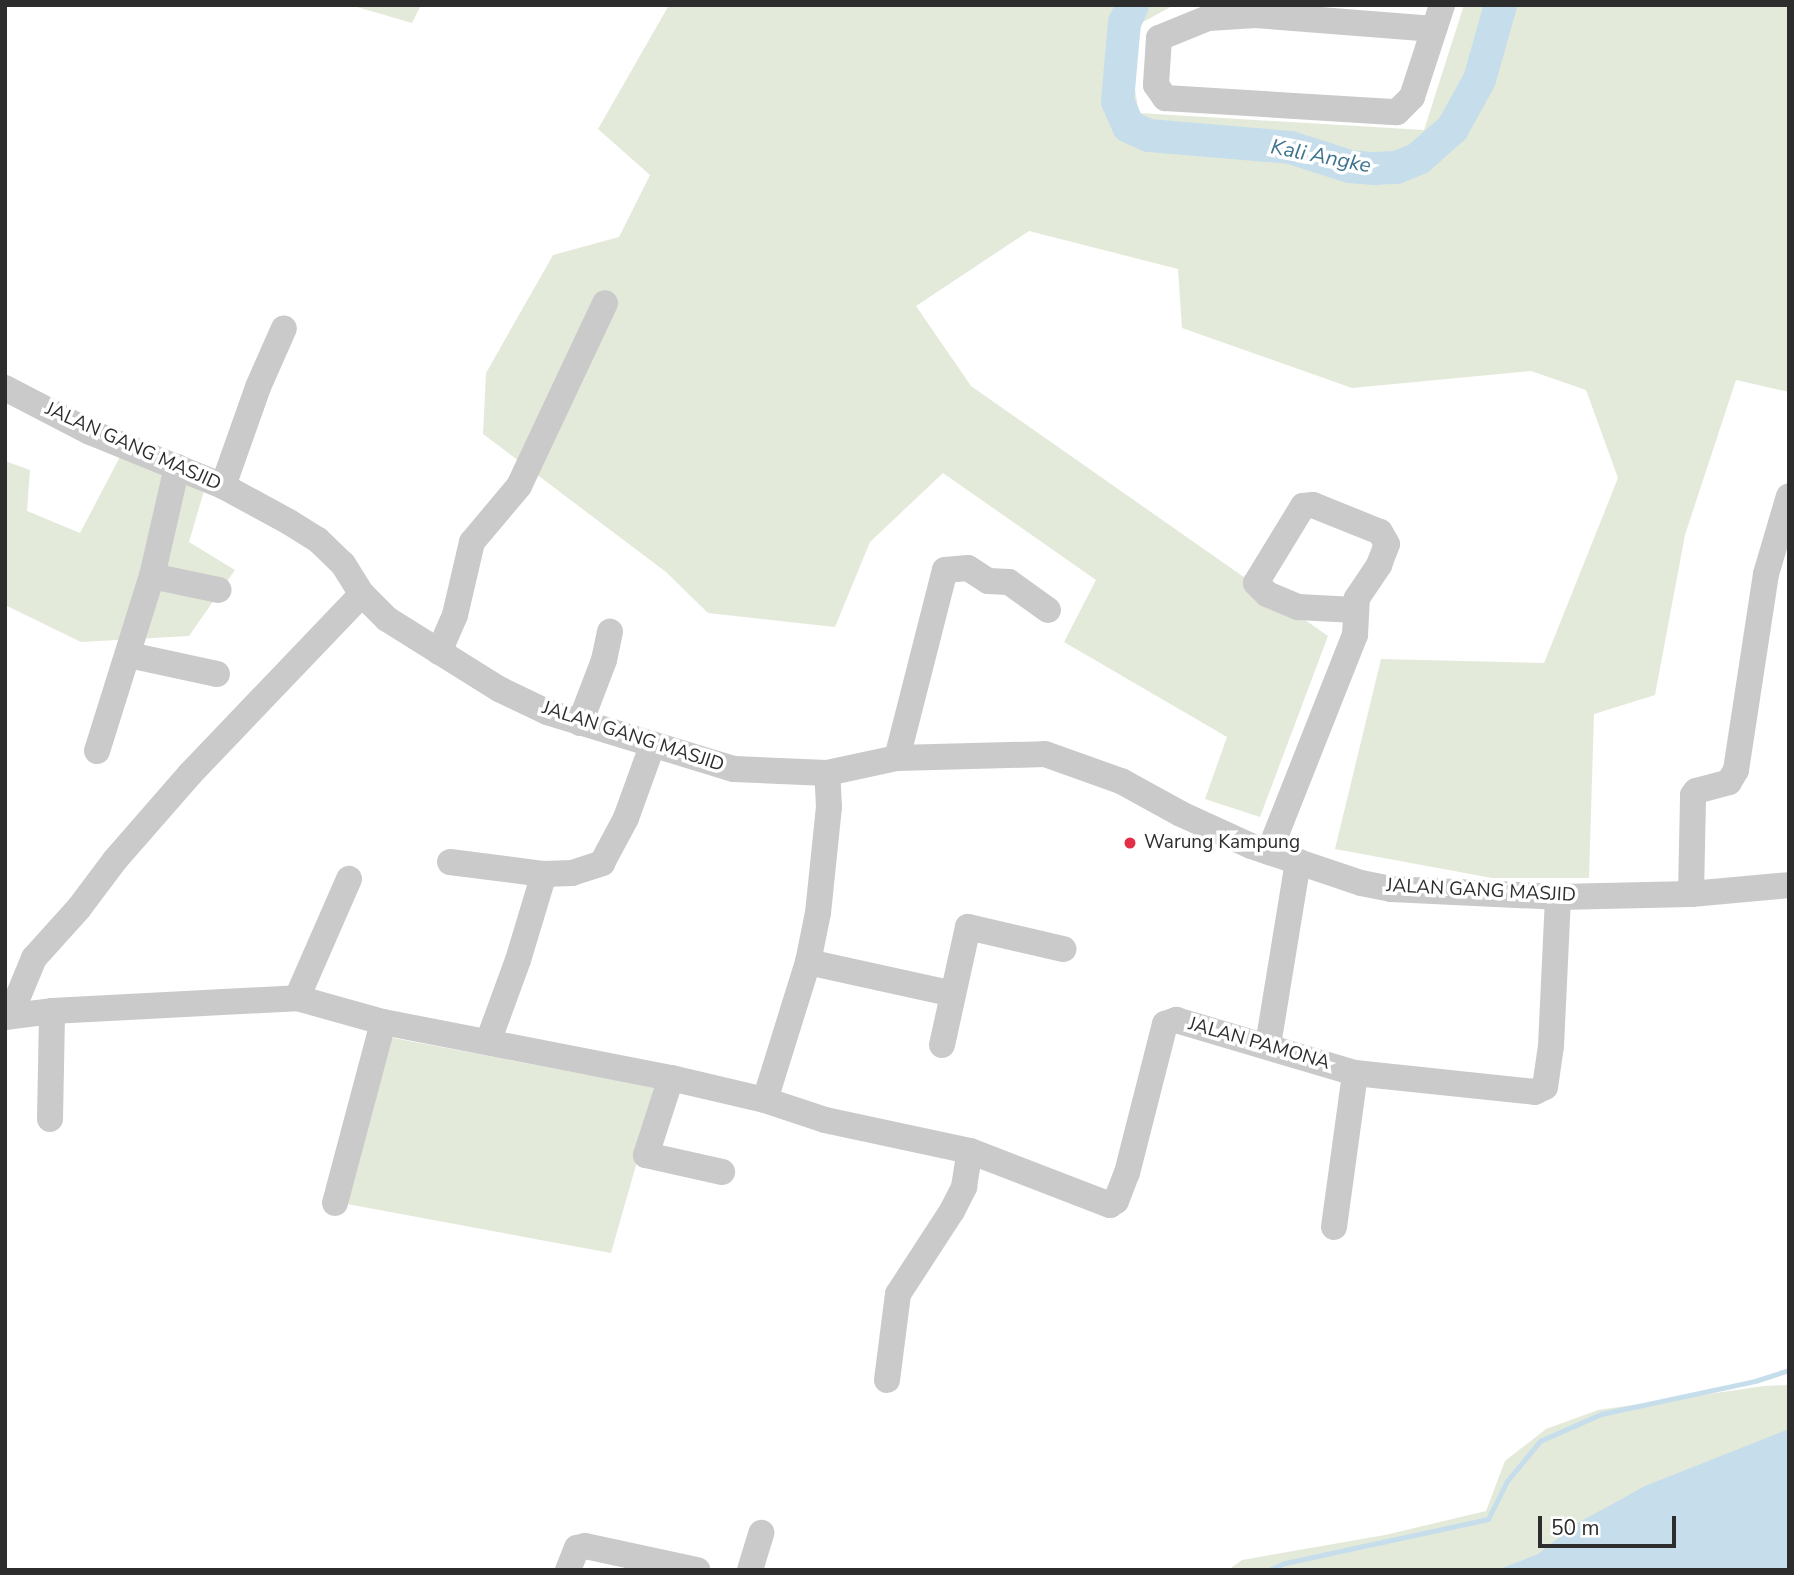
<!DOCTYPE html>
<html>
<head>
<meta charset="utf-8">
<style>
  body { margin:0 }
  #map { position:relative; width:1794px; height:1575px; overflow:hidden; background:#fff; font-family:"Nunito Sans",sans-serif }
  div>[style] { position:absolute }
  .green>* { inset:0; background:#e4eada }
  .water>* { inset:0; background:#c6deeb }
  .stream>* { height:5px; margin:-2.5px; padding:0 2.5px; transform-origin:2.5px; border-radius:2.5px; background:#c6deeb }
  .river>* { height:33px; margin:-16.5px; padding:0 16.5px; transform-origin:16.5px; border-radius:16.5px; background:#c6deeb }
  .minor>* { height:26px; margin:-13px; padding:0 13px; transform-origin:13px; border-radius:13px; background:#cacaca }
  .dots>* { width:19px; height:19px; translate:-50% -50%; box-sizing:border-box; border:4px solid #fff; border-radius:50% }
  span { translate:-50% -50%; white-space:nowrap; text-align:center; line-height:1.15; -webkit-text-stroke:7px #fff; paint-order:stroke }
  .street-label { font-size:19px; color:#2d2d2d }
  .poi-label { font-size:19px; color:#2d2d2d }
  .left { translate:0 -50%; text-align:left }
  .water-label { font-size:21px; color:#3c728e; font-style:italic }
  .frame { position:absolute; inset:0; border:7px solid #2d2d2d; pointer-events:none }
  .scale { position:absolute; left:1538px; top:1516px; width:138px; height:32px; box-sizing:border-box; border:4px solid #2d2d2d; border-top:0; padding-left:9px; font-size:21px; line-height:24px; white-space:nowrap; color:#2d2d2d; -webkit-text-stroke:5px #fff; paint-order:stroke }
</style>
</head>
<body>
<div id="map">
  <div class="green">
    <i style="clip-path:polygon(350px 5px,421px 5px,412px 23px)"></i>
    <i style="clip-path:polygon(669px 5px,1174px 5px,1125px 32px,1139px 113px,1424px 130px,1464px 5px,1789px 5px,1789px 392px,1736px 380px,1685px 535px,1655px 695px,1594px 714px,1589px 878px,1492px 878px,1335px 849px,1381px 659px,1544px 663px,1618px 478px,1586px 390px,1531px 371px,1352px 388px,1182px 328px,1178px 269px,1029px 231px,916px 306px,971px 386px,1328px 636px,1260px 817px,1205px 799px,1227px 737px,1064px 642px,1096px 580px,943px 473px,870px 542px,835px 627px,708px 613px,666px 572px,483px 434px,486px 373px,553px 255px,619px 237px,650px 175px,598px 129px)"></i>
    <i style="clip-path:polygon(123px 451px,206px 484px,189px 542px,235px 570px,189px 636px,81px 642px,5px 605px,5px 461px,30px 470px,27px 511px,80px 533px)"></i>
    <i style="clip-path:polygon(388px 1037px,658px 1088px,611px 1253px,347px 1204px)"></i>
    <i style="clip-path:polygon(1789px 1385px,1789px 1570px,1228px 1570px,1242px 1560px,1385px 1535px,1486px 1511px,1505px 1461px,1546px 1429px,1598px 1410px,1764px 1386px)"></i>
  </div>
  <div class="water">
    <i style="clip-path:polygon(1789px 1429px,1789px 1570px,1497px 1570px,1538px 1554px,1574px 1525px,1645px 1486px)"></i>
  </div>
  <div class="stream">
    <i style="left:1269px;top:1570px;width:17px;rotate:-24deg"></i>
    <i style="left:1285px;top:1563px;width:208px;rotate:-12.2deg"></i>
    <i style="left:1488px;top:1519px;width:42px;rotate:-63.4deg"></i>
    <i style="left:1507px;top:1481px;width:52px;rotate:-50.5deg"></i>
    <i style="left:1540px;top:1441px;width:67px;rotate:-23.9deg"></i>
    <i style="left:1601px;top:1414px;width:157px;rotate:-12.1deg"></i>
    <i style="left:1755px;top:1381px;width:36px;rotate:-18deg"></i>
  </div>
  <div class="river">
    <i style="left:1132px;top:5px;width:19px;rotate:115deg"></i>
    <i style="left:1124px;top:22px;width:79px;rotate:95.1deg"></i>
    <i style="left:1117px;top:101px;width:27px;rotate:66deg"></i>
    <i style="left:1128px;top:126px;width:22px;rotate:24deg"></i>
    <i style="left:1148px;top:135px;width:143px;rotate:4.8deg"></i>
    <i style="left:1290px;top:147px;width:62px;rotate:17.9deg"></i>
    <i style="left:1349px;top:166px;width:25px;rotate:5deg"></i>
    <i style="left:1374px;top:168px;width:22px;rotate:-3deg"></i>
    <i style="left:1396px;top:167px;width:24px;rotate:-22deg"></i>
    <i style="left:1418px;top:158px;width:45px;rotate:-41.4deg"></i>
    <i style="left:1452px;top:128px;width:56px;rotate:-61.1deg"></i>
    <i style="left:1479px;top:79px;width:77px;rotate:-74.2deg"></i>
  </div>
  <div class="minor">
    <i style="left:1434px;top:29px;width:179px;rotate:-175.5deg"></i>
    <i style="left:1256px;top:15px;width:48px;rotate:176.4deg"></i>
    <i style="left:1208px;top:18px;width:53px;rotate:157.8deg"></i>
    <i style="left:1159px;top:38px;width:47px;rotate:93.7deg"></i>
    <i style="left:1156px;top:85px;width:16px;rotate:55deg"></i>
    <i style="left:1165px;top:98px;width:232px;rotate:3.5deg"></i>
    <i style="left:1397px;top:112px;width:21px;rotate:-45deg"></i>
    <i style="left:1412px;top:97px;width:97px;rotate:-71.9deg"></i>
    <i style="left:5px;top:388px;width:96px;rotate:27.4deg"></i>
    <i style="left:90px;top:432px;width:144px;rotate:22.1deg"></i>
    <i style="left:223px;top:486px;width:75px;rotate:28.6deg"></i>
    <i style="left:289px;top:522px;width:34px;rotate:32deg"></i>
    <i style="left:318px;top:540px;width:35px;rotate:44deg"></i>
    <i style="left:343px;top:564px;width:36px;rotate:58deg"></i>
    <i style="left:362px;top:594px;width:35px;rotate:45deg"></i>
    <i style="left:387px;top:619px;width:132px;rotate:32deg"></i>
    <i style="left:499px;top:689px;width:53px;rotate:25.6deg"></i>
    <i style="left:547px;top:712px;width:195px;rotate:17deg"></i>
    <i style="left:734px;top:769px;width:93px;rotate:2.5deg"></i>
    <i style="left:827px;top:773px;width:72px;rotate:-12.1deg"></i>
    <i style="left:897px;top:758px;width:148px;rotate:-1.5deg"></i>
    <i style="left:1045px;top:754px;width:81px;rotate:19.6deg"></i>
    <i style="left:1121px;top:781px;width:68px;rotate:28.8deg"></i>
    <i style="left:1181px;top:814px;width:77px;rotate:24.6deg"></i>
    <i style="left:1251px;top:846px;width:116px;rotate:18.6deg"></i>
    <i style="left:1361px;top:883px;width:31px;rotate:11deg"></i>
    <i style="left:1391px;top:889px;width:167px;rotate:2.7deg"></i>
    <i style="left:1558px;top:897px;width:133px;rotate:-1.3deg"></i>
    <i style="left:1691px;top:894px;width:98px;rotate:-5.2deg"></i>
    <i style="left:223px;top:486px;width:105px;rotate:-70.5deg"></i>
    <i style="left:258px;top:387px;width:64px;rotate:-66.2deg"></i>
    <i style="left:152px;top:576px;width:68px;rotate:11.8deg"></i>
    <i style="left:439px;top:652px;width:40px;rotate:-66.6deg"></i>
    <i style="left:455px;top:615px;width:75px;rotate:-76.9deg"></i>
    <i style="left:472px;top:542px;width:73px;rotate:-50deg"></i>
    <i style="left:519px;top:486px;width:202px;rotate:-64.8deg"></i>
    <i style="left:129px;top:655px;width:90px;rotate:12.2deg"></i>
    <i style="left:580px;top:723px;width:67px;rotate:-69.1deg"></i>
    <i style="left:604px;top:660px;width:29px;rotate:-78deg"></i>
    <i style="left:97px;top:751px;width:183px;rotate:-72.6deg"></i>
    <i style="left:152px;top:576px;width:112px;rotate:-77.1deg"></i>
    <i style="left:897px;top:758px;width:194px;rotate:-75.7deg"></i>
    <i style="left:945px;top:570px;width:23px;rotate:-5deg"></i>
    <i style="left:968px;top:568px;width:24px;rotate:33deg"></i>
    <i style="left:988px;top:581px;width:21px;rotate:3deg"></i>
    <i style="left:1009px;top:582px;width:48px;rotate:35.7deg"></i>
    <i style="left:1269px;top:852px;width:233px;rotate:-68.4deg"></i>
    <i style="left:1355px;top:635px;width:37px;rotate:-87deg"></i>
    <i style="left:1357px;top:598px;width:40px;rotate:-56deg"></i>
    <i style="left:1379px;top:565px;width:22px;rotate:-69deg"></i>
    <i style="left:1387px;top:544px;width:14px;rotate:-120deg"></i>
    <i style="left:1380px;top:532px;width:72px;rotate:-158.1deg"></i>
    <i style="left:1313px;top:505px;width:10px;rotate:174deg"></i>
    <i style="left:1303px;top:506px;width:90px;rotate:121.4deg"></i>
    <i style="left:1256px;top:583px;width:16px;rotate:45deg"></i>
    <i style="left:1267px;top:594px;width:34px;rotate:23deg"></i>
    <i style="left:1298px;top:607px;width:57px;rotate:3deg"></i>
    <i style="left:450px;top:862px;width:95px;rotate:7.3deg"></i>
    <i style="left:1691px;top:894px;width:99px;rotate:-88.8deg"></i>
    <i style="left:1693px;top:795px;width:5px;rotate:-53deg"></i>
    <i style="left:1696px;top:791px;width:34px;rotate:-15deg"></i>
    <i style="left:1729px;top:782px;width:14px;rotate:-60deg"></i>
    <i style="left:1736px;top:770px;width:198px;rotate:-81.3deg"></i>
    <i style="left:1766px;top:574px;width:81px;rotate:-73.6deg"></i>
    <i style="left:808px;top:962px;width:148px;rotate:12.4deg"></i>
    <i style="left:297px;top:998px;width:130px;rotate:-66.4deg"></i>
    <i style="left:10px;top:1016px;width:63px;rotate:-67.5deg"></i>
    <i style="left:34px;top:958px;width:67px;rotate:-48deg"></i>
    <i style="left:79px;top:908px;width:60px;rotate:-53.1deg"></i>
    <i style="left:115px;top:860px;width:114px;rotate:-48.9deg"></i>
    <i style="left:190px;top:774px;width:249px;rotate:-46.3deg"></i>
    <i style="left:5px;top:1017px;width:47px;rotate:-7.3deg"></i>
    <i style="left:52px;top:1011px;width:245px;rotate:-3deg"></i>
    <i style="left:297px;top:998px;width:89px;rotate:15.6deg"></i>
    <i style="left:383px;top:1022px;width:293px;rotate:11deg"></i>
    <i style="left:671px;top:1078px;width:97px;rotate:13.2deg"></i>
    <i style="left:765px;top:1100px;width:63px;rotate:18.4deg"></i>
    <i style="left:825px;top:1120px;width:148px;rotate:12.1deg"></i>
    <i style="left:970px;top:1151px;width:150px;rotate:21.1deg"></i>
    <i style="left:1110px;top:1205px;width:7px;rotate:-34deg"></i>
    <i style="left:1116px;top:1201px;width:30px;rotate:-69deg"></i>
    <i style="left:1127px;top:1173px;width:154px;rotate:-75.7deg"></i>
    <i style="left:1165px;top:1024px;width:12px;rotate:-20deg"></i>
    <i style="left:1176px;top:1020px;width:187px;rotate:16.5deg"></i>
    <i style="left:1355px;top:1073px;width:181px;rotate:6deg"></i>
    <i style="left:1535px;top:1092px;width:11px;rotate:-27deg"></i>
    <i style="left:1545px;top:1087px;width:41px;rotate:-81.7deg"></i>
    <i style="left:1551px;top:1046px;width:149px;rotate:-87.3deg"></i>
    <i style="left:488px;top:1042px;width:87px;rotate:-69.9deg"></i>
    <i style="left:518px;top:960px;width:90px;rotate:-73.2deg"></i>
    <i style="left:544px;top:874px;width:28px;rotate:-2deg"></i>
    <i style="left:572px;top:873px;width:32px;rotate:-18deg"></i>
    <i style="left:602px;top:863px;width:51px;rotate:-61.9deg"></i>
    <i style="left:626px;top:818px;width:77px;rotate:-70.1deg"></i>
    <i style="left:942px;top:1045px;width:121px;rotate:-77.6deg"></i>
    <i style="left:968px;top:927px;width:98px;rotate:13deg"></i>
    <i style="left:1268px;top:1045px;width:186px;rotate:-80.7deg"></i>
    <i style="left:671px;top:1078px;width:81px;rotate:108deg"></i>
    <i style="left:646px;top:1155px;width:78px;rotate:12.6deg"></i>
    <i style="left:765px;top:1100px;width:145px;rotate:-72.7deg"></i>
    <i style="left:808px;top:962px;width:50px;rotate:-78.5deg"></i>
    <i style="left:818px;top:913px;width:107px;rotate:-84.1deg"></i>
    <i style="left:829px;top:807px;width:34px;rotate:-93deg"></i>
    <i style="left:50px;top:1119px;width:108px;rotate:-88.9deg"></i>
    <i style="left:335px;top:1203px;width:187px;rotate:-75.1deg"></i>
    <i style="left:1334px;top:1227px;width:155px;rotate:-82.2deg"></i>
    <i style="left:887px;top:1380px;width:87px;rotate:-82.7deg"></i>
    <i style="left:898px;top:1294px;width:99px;rotate:-57deg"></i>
    <i style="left:952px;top:1211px;width:27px;rotate:-63deg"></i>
    <i style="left:964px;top:1187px;width:36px;rotate:-81deg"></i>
    <i style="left:568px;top:1570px;width:24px;rotate:-68deg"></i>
    <i style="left:577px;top:1548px;width:8px;rotate:-14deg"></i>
    <i style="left:585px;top:1546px;width:115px;rotate:12.1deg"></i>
    <i style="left:750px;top:1570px;width:39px;rotate:-73deg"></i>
  </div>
  <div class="dots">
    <i style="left:1130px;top:843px;background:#e42e45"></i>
  </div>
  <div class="street-label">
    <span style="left:133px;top:447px;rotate:24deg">JALAN GANG MASJID</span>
    <span style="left:633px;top:737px;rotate:18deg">JALAN GANG MASJID</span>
    <span style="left:1481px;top:891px;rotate:3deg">JALAN GANG MASJID</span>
    <span style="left:1259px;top:1044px;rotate:16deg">JALAN PAMONA</span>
  </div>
  <div class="poi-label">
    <span class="left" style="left:1144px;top:843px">Warung Kampung</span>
  </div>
  <div class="water-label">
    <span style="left:1321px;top:156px;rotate:11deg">Kali Angke</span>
  </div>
  <div class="frame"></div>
  <div class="scale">50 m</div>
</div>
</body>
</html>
